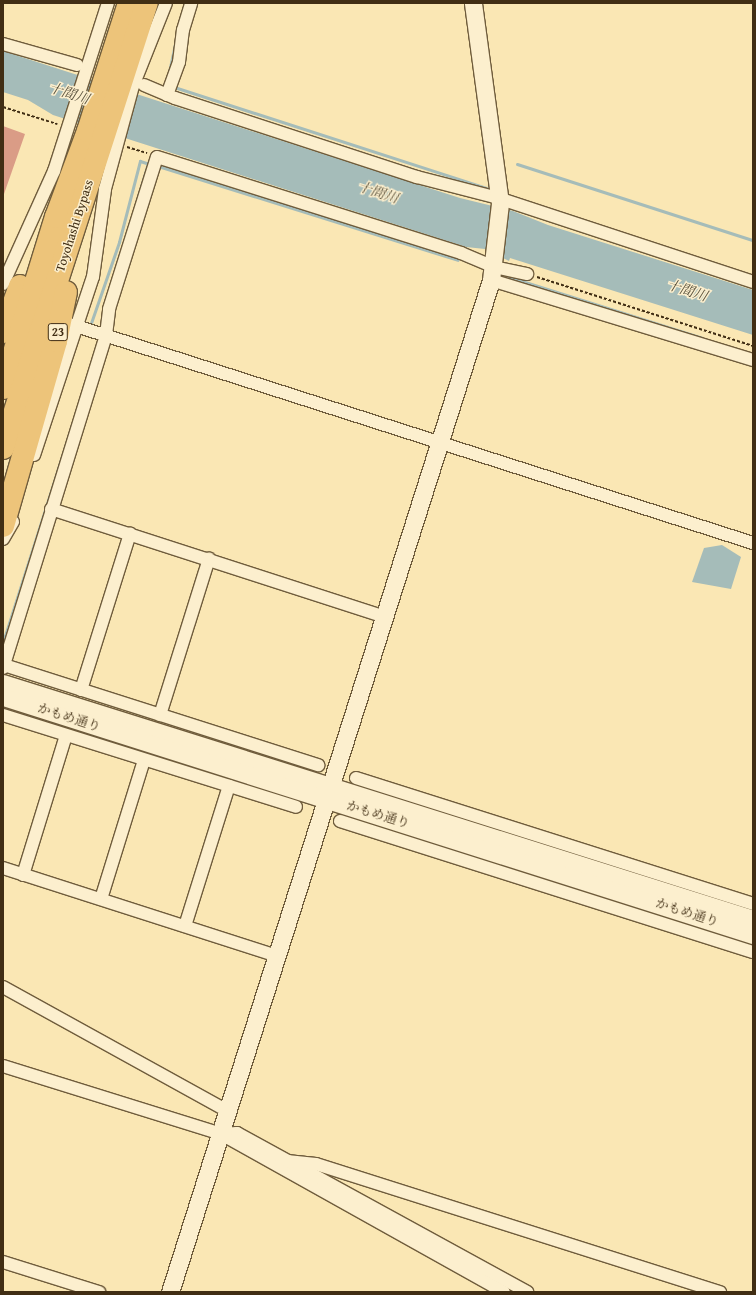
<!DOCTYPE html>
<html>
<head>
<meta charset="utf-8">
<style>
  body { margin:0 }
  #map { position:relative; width:756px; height:1295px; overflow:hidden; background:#fae7b4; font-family:"Gentium Book Plus","Noto Serif JP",serif }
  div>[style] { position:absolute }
  .water>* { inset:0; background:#a5bcb9 }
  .stream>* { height:3px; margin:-1.5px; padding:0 1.5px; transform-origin:1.5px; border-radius:1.5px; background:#a5bcb9 }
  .building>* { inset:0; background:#da9c86 }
  .path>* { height:2px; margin-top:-1px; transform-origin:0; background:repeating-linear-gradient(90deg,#412e14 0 3px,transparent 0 5px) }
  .roads { filter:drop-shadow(1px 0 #6f5c3c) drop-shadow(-1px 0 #6f5c3c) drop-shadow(0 1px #6f5c3c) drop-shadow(0 -1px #6f5c3c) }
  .street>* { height:12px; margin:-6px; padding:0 6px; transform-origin:6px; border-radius:6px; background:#fcefce }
  .secondary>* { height:17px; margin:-8.5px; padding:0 8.5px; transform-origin:8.5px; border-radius:8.5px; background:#fcefce }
  .highway>* { height:22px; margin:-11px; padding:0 11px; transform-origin:11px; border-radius:11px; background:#edc47a }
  span { translate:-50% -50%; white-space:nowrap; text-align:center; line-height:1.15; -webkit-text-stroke:3px #fcefce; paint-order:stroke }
  .shield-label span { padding:1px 3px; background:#fcefce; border:1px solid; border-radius:3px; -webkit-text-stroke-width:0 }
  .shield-label { font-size:12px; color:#412e14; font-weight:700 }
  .street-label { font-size:13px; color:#412e14 }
  .water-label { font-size:14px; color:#5a523d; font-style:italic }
  .frame { position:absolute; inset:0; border:4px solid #412e14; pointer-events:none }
</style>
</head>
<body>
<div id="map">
  <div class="water">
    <i style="clip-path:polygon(3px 51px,460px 198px,513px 211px,548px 225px,753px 290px,753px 335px,510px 258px,509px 261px,485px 249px,466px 247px,53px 115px,28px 100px,3px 92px)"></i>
    <i style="clip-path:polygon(722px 545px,741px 557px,731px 589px,692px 582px,704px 548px)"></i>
  </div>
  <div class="stream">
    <i style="left:169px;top:72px;width:39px;rotate:-78deg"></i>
    <i style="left:174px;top:87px;width:328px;rotate:17.9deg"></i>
    <i style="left:517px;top:164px;width:248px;rotate:17.9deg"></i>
    <i style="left:158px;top:166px;width:314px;rotate:17.4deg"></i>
    <i style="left:130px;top:223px;width:63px;rotate:-73.3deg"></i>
    <i style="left:509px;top:277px;width:202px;rotate:17.5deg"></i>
    <i style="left:91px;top:323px;width:86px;rotate:-70.9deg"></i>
    <i style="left:119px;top:242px;width:84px;rotate:-75.5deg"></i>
    <i style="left:140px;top:161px;width:13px;rotate:18deg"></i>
    <i style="left:3px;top:642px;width:241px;rotate:-72.4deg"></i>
  </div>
  <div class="building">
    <i style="clip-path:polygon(3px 126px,25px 134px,4px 194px,3px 194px)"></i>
  </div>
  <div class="path">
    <i style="left:3px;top:107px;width:57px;rotate:17.5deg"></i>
    <i style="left:127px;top:147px;width:21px;rotate:17deg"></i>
    <i style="left:537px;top:277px;width:227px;rotate:17.7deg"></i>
  </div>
  <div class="roads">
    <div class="street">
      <i style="left:3px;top:44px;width:77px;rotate:15.8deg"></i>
      <i style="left:144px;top:85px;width:34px;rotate:23deg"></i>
      <i style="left:175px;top:98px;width:255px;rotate:18.1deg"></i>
      <i style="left:417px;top:177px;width:84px;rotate:14.5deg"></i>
      <i style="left:498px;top:198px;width:268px;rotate:18.2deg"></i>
      <i style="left:167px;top:95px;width:35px;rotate:-70deg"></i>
      <i style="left:179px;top:62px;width:32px;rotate:-83deg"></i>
      <i style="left:183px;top:30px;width:28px;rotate:-73deg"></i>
      <i style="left:491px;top:280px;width:274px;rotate:17deg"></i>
      <i style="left:3px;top:284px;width:124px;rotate:-65.7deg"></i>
      <i style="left:54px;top:171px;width:176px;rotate:-72.2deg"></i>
      <i style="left:70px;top:324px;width:717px;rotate:17.78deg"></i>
      <i style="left:34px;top:455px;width:188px;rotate:-71.7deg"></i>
      <i style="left:93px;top:277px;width:89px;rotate:-82.2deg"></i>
      <i style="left:105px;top:189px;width:107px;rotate:-74.8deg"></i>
      <i style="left:133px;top:86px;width:89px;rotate:-68.3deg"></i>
      <i style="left:51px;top:509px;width:352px;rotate:17.9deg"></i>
      <i style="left:3px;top:539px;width:20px;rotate:-60deg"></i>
      <i style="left:4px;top:665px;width:330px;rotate:17.7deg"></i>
      <i style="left:3px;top:668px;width:349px;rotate:-72.8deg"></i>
      <i style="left:106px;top:335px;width:26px;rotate:-83deg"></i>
      <i style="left:109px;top:309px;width:159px;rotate:-72.5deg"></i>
      <i style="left:157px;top:157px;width:319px;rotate:17.5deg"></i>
      <i style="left:461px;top:253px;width:36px;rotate:23deg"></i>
      <i style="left:494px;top:267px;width:34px;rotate:12deg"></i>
      <i style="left:81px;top:690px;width:164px;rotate:-72.6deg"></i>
      <i style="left:3px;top:715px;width:307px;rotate:17.4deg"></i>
      <i style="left:160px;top:715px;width:164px;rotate:-72.6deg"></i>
      <i style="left:356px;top:778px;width:417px;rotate:17.6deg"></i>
      <i style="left:340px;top:821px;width:433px;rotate:17.6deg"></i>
      <i style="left:3px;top:868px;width:288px;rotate:17.8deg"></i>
      <i style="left:23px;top:875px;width:146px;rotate:-72.9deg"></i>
      <i style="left:101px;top:899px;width:145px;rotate:-72.8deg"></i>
      <i style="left:185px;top:926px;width:147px;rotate:-72.6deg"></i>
      <i style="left:3px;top:987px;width:257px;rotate:28.9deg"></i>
      <i style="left:3px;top:1066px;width:228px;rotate:17.3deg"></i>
      <i style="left:221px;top:1134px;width:324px;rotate:29.2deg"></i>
      <i style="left:221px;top:1134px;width:16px;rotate:-4deg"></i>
      <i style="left:237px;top:1133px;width:331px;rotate:28.7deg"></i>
      <i style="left:287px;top:1161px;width:29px;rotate:6deg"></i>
      <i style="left:316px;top:1164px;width:424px;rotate:17.6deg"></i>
      <i style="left:3px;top:1262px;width:101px;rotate:17.4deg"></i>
    </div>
    <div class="secondary">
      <i style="left:3px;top:683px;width:786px;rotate:17.47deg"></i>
      <i style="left:3px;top:697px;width:787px;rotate:17.61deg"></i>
      <i style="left:170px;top:1292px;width:1062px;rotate:-72.4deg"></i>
      <i style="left:491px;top:280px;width:78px;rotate:-83.3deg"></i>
      <i style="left:500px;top:203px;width:202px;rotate:-97.7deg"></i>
    </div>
    <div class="highway">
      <i style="left:3px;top:332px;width:49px;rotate:-69.7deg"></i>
      <i style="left:3px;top:388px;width:179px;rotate:-72.8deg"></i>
      <i style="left:56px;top:217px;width:92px;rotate:-69.6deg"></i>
      <i style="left:88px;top:131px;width:134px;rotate:-72.2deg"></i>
      <i style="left:3px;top:448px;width:468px;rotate:-72.1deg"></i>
      <i style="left:3px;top:526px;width:192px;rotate:-74deg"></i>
      <i style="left:56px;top:341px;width:50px;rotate:-78.5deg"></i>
    </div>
  </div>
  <div class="shield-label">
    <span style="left:58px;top:332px">23</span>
  </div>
  <div class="street-label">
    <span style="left:75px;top:226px;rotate:-72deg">Toyohashi Bypass</span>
    <span style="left:69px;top:718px;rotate:18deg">かもめ通り</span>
    <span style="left:378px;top:815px;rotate:17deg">かもめ通り</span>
    <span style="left:687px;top:913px;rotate:18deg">かもめ通り</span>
  </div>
  <div class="water-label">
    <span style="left:69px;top:93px;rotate:18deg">十間川</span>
    <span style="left:378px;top:192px;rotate:18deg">十間川</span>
    <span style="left:687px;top:290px;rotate:18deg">十間川</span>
  </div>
  <div class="frame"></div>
</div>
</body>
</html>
